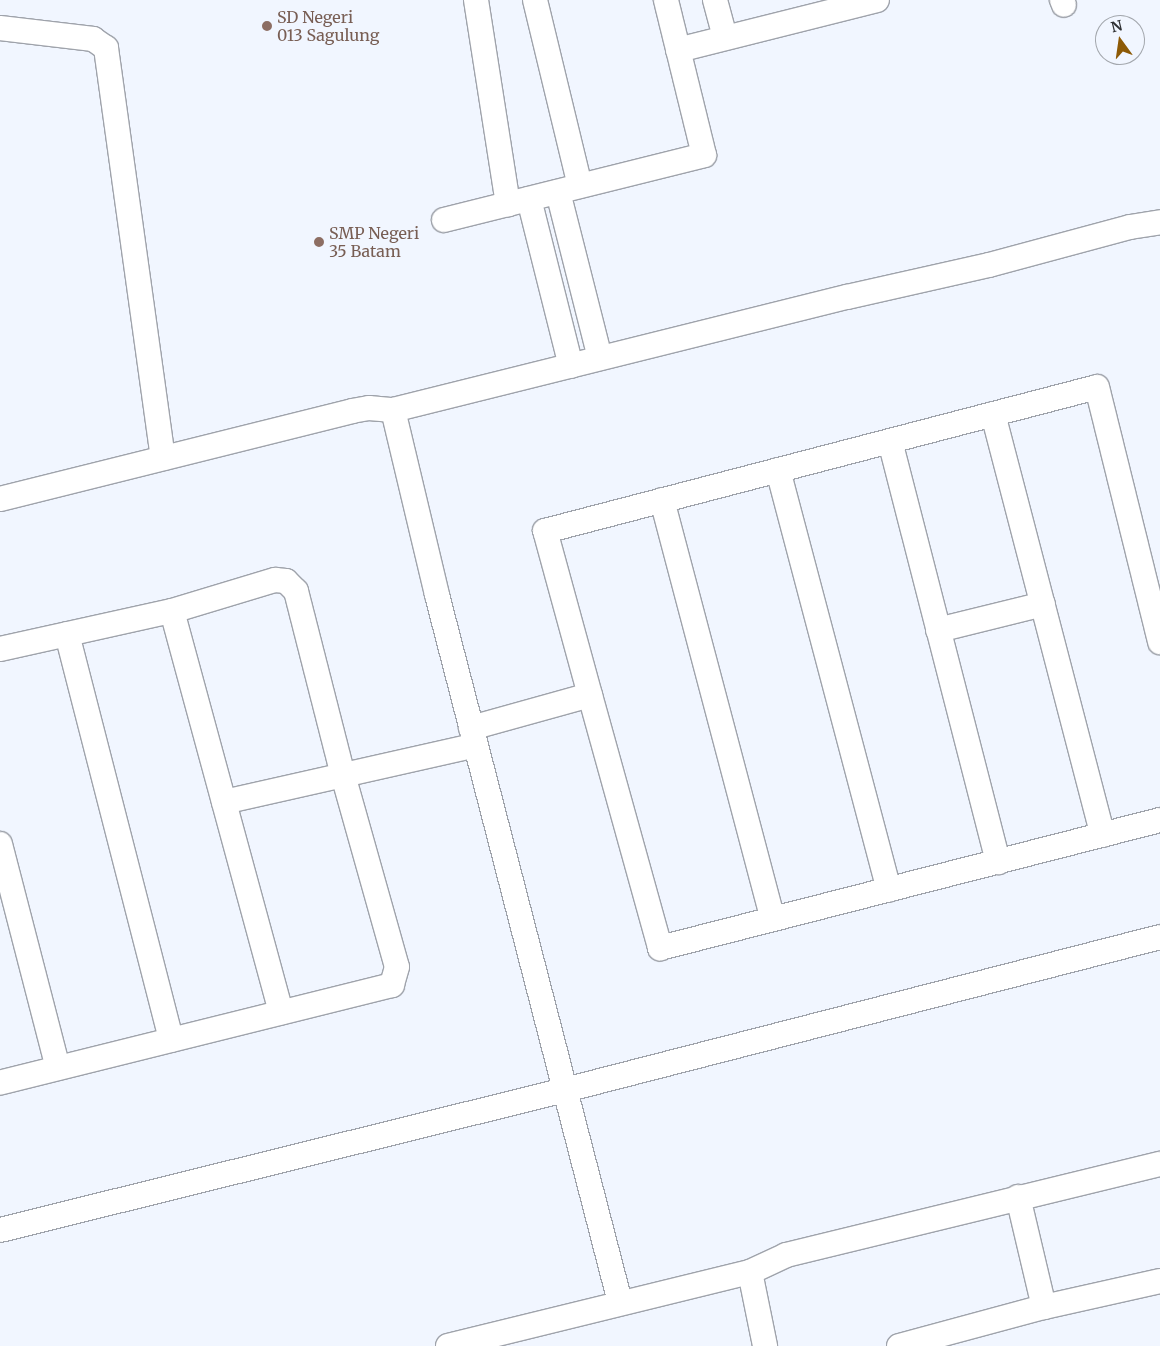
<!DOCTYPE html>
<html>
<head>
<meta charset="utf-8">
<style>
  body { margin:0 }
  #map { position:relative; width:1160px; height:1346px; overflow:hidden; background:#f1f6ff; font-family:Merriweather,serif }
  div>[style] { position:absolute }
  .roads { filter:drop-shadow(1px 0 #9fa3ab) drop-shadow(-1px 0 #9fa3ab) drop-shadow(0 1px #9fa3ab) drop-shadow(0 -1px #9fa3ab) }
  .minor>* { height:24px; margin:-12px; padding:0 12px; transform-origin:12px; border-radius:12px; background:#fff }
  .dots>* { width:14px; height:14px; translate:-50% -50%; box-sizing:border-box; border:2px solid #f1f6ff; border-radius:50% }
  span { translate:-50% -50%; white-space:nowrap; text-align:center; line-height:1.15; -webkit-text-stroke:5px #f1f6ff; paint-order:stroke }
  .education-label { font-size:16px; color:#785e54 }
  .left { translate:0 -50%; text-align:left }
  .north { position:absolute; left:1095px; top:15px; width:50px; height:50px; box-sizing:border-box; background:#f1f6ff; border:1px solid #a3a7ad; border-radius:50%; rotate:346deg; font-size:14px; font-weight:700; line-height:20px; text-align:center; color:#2e3033 }
  .north::after { content:''; display:block; margin:auto; width:18px; height:22px; background:#8d5a06; clip-path:polygon(50% 0,100% 100%,50% 72%,0 100%) }
</style>
</head>
<body>
<div id="map">
  <div class="roads">
    <div class="minor">
      <i style="left:476px;top:0;width:207px;rotate:81.1deg"></i>
      <i style="left:535px;top:0;width:191px;rotate:76.4deg"></i>
      <i style="left:715px;top:0;width:39px;rotate:75deg"></i>
      <i style="left:1062px;top:0;width:5px;rotate:68deg"></i>
      <i style="left:0;top:28px;width:94px;rotate:6.7deg"></i>
      <i style="left:93px;top:39px;width:16px;rotate:35deg"></i>
      <i style="left:106px;top:48px;width:414px;rotate:82.1deg"></i>
      <i style="left:678px;top:50px;width:205px;rotate:-14.1deg"></i>
      <i style="left:558px;top:192px;width:171px;rotate:75.8deg"></i>
      <i style="left:529px;top:199px;width:172px;rotate:75.9deg"></i>
      <i style="left:444px;top:220px;width:268px;rotate:-14deg"></i>
      <i style="left:704px;top:155px;width:160px;rotate:-103.8deg"></i>
      <i style="left:393px;top:410px;width:190px;rotate:76.6deg"></i>
      <i style="left:437px;top:595px;width:730px;rotate:75.49deg"></i>
      <i style="left:993px;top:414px;width:435px;rotate:75.4deg"></i>
      <i style="left:890px;top:441px;width:435px;rotate:75.6deg"></i>
      <i style="left:778px;top:470px;width:434px;rotate:75.2deg"></i>
      <i style="left:0;top:499px;width:363px;rotate:-14deg"></i>
      <i style="left:352px;top:411px;width:17px;rotate:-10deg"></i>
      <i style="left:369px;top:408px;width:24px;rotate:5deg"></i>
      <i style="left:393px;top:410px;width:468px;rotate:-14deg"></i>
      <i style="left:847px;top:297px;width:146px;rotate:-12.7deg"></i>
      <i style="left:989px;top:265px;width:146px;rotate:-15.1deg"></i>
      <i style="left:1130px;top:227px;width:30px;rotate:-9deg"></i>
      <i style="left:662px;top:500px;width:433px;rotate:75.2deg"></i>
      <i style="left:172px;top:611px;width:416px;rotate:74.8deg"></i>
      <i style="left:938px;top:630px;width:108px;rotate:-13.9deg"></i>
      <i style="left:67px;top:634px;width:419px;rotate:75.6deg"></i>
      <i style="left:0;top:649px;width:176px;rotate:-12.5deg"></i>
      <i style="left:172px;top:611px;width:108px;rotate:-16.8deg"></i>
      <i style="left:275px;top:580px;width:11px;rotate:5deg"></i>
      <i style="left:286px;top:581px;width:14px;rotate:45deg"></i>
      <i style="left:296px;top:591px;width:190px;rotate:75.7deg"></i>
      <i style="left:343px;top:775px;width:199px;rotate:74.3deg"></i>
      <i style="left:397px;top:967px;width:19px;rotate:106deg"></i>
      <i style="left:392px;top:985px;width:404px;rotate:166deg"></i>
      <i style="left:590px;top:695px;width:263px;rotate:74.5deg"></i>
      <i style="left:660px;top:948px;width:516px;rotate:-14.36deg"></i>
      <i style="left:471px;top:728px;width:123px;rotate:-15.5deg"></i>
      <i style="left:590px;top:695px;width:170px;rotate:-105.3deg"></i>
      <i style="left:545px;top:531px;width:570px;rotate:-14.62deg"></i>
      <i style="left:1097px;top:387px;width:263px;rotate:76.1deg"></i>
      <i style="left:224px;top:802px;width:258px;rotate:-12.7deg"></i>
      <i style="left:0;top:844px;width:231px;rotate:75.5deg"></i>
      <i style="left:1018px;top:1197px;width:113px;rotate:76.7deg"></i>
      <i style="left:0;top:1230px;width:582px;rotate:-13.92deg"></i>
      <i style="left:565px;top:1090px;width:614px;rotate:-14.42deg"></i>
      <i style="left:750px;top:1272px;width:76px;rotate:78.5deg"></i>
      <i style="left:448px;top:1346px;width:311px;rotate:-13.8deg"></i>
      <i style="left:750px;top:1272px;width:40px;rotate:-25deg"></i>
      <i style="left:786px;top:1255px;width:385px;rotate:-13.7deg"></i>
      <i style="left:899px;top:1346px;width:150px;rotate:-15.1deg"></i>
      <i style="left:1044px;top:1307px;width:119px;rotate:-12.6deg"></i>
    </div>
  </div>
  <div class="dots">
    <i style="left:267px;top:26px;background:#8d6e63"></i>
    <i style="left:319px;top:242px;background:#8d6e63"></i>
  </div>
  <div class="education-label">
    <span class="left" style="left:277px;top:26px">SD Negeri<br>013 Sagulung</span>
    <span class="left" style="left:329px;top:242px">SMP Negeri<br>35 Batam</span>
  </div>
  <div class="north">N</div>
</div>
</body>
</html>
